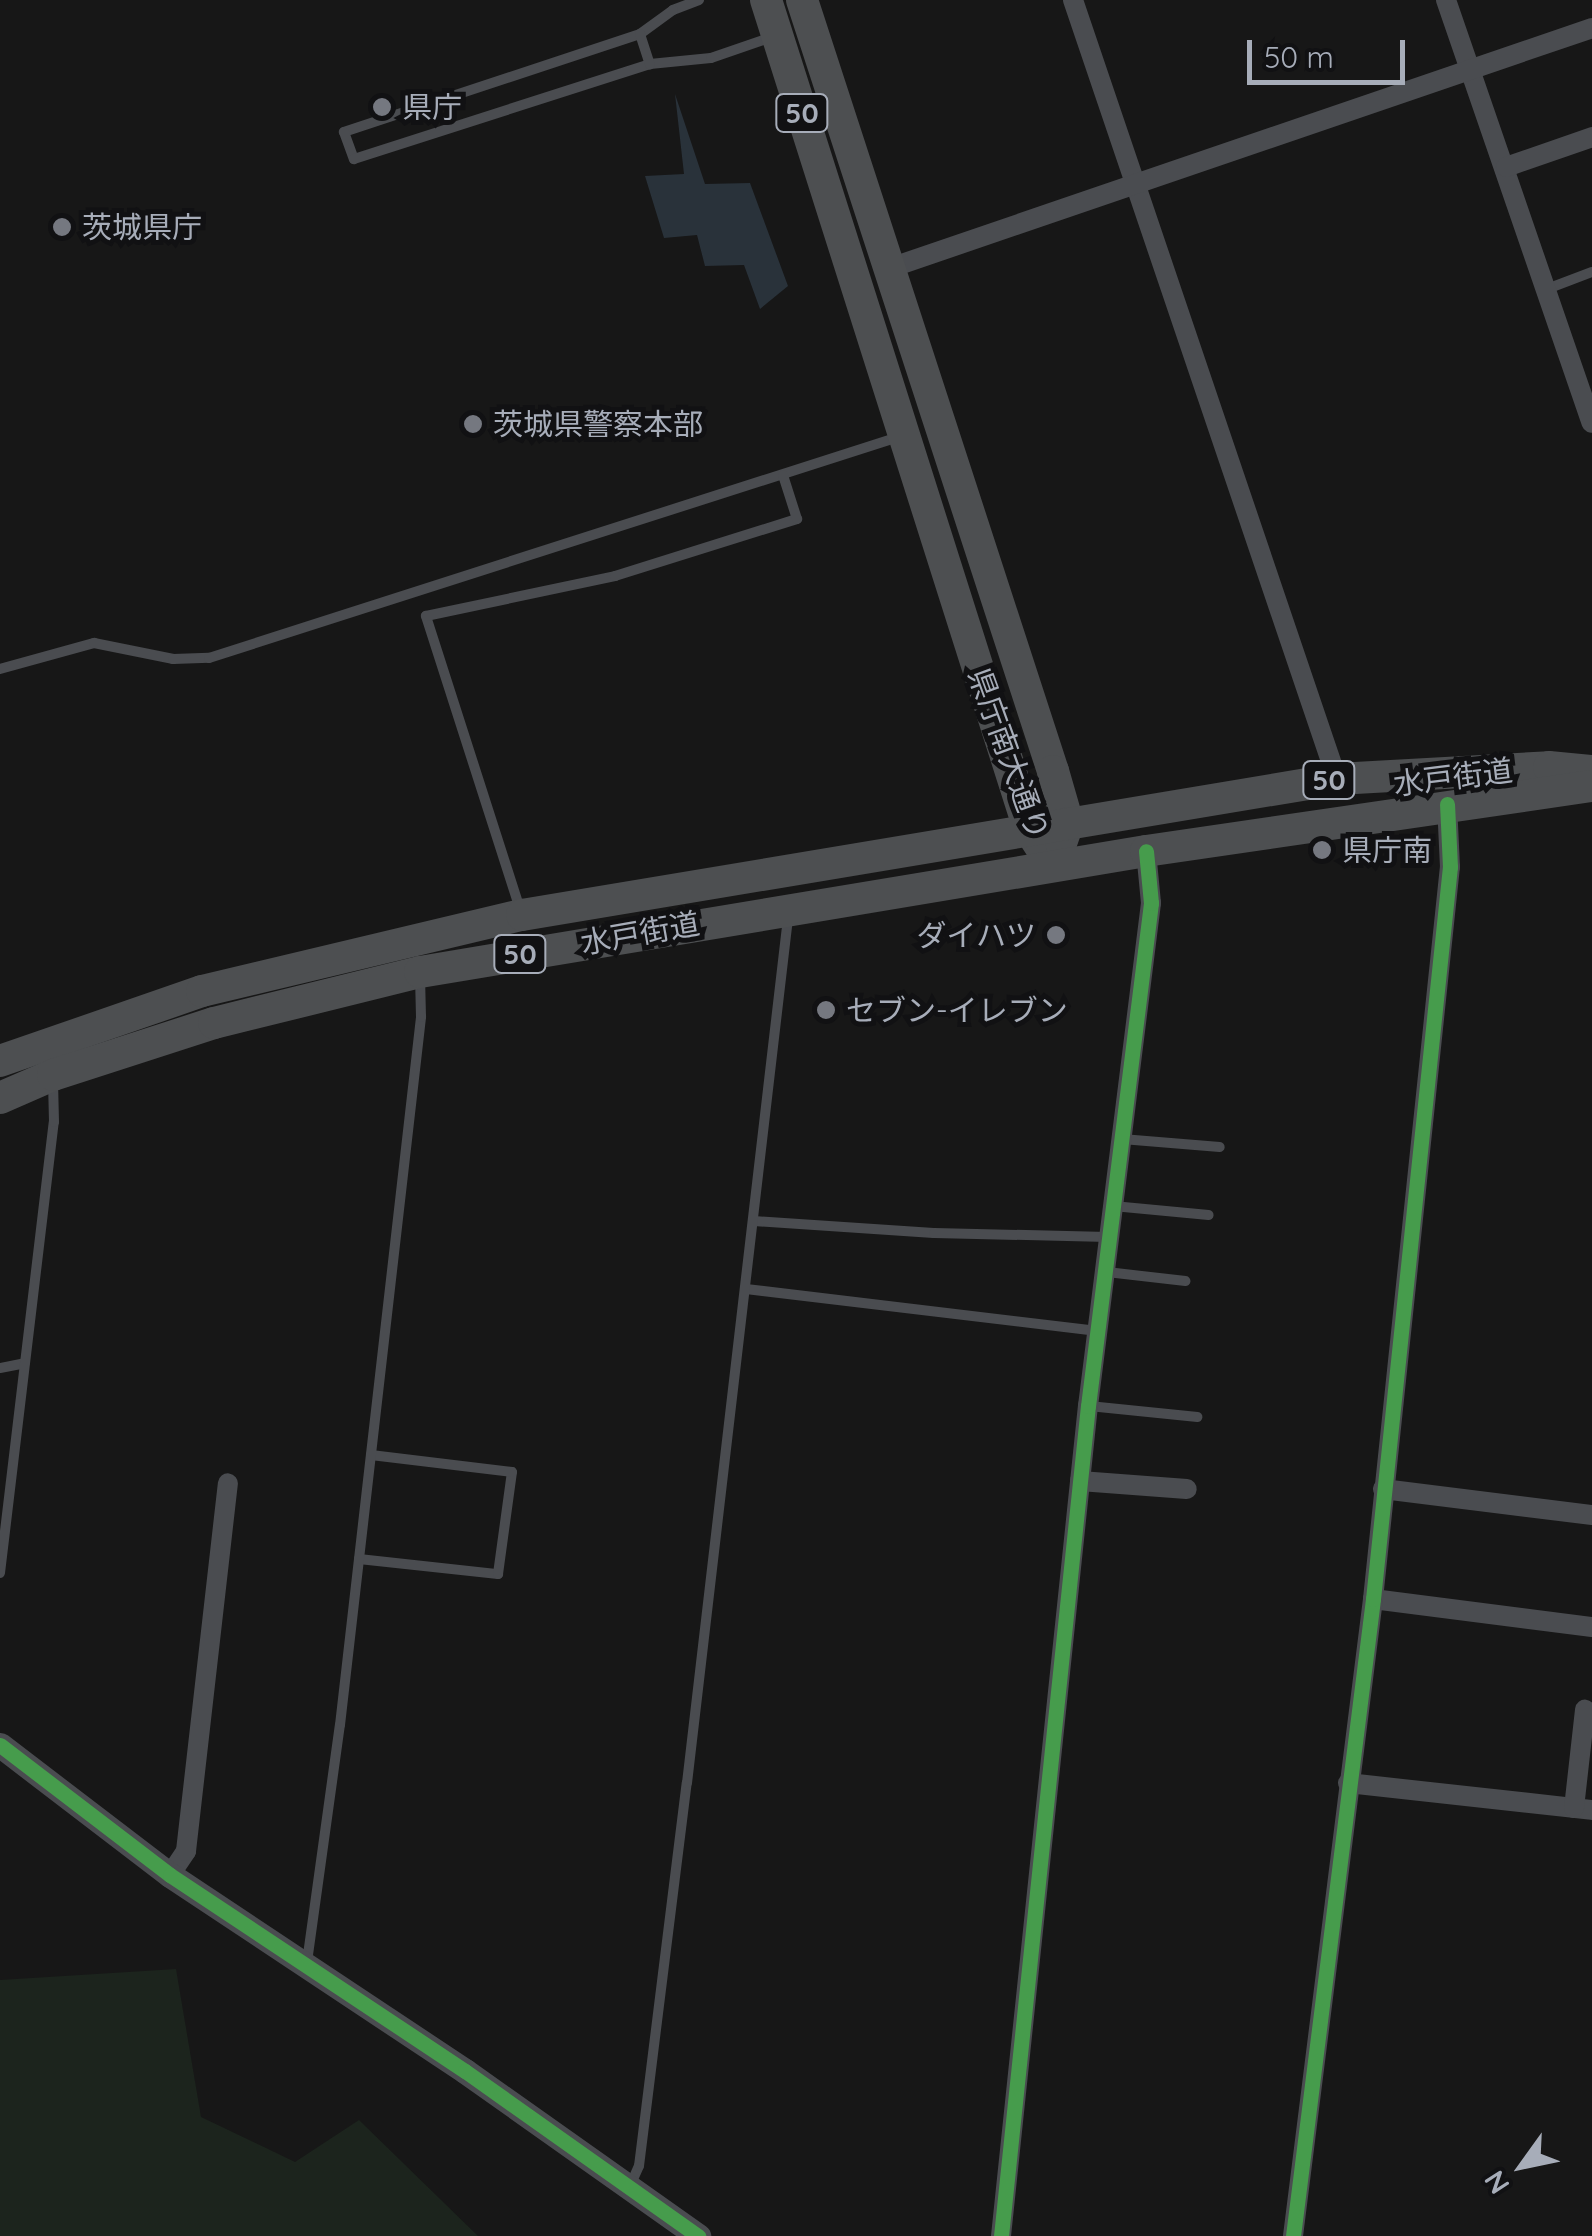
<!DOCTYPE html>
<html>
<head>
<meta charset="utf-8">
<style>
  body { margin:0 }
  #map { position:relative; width:1592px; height:2236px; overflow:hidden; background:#171717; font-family:Quicksand,"Noto Sans JP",sans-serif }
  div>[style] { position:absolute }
  .green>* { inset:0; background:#1c241d }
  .water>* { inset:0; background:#29323a }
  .service>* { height:10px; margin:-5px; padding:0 5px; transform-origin:5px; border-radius:5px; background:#4a4c50 }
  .minor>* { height:20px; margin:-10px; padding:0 10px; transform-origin:10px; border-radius:10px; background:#4a4c50 }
  .tertiary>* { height:25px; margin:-12.5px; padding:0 12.5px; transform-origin:12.5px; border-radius:12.5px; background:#4a4c50 }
  .primary>* { height:32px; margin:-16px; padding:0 16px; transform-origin:16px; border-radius:16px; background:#4d4f51 }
  .cycleway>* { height:15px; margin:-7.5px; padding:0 7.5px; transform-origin:7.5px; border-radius:7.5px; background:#469c4c }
  .dots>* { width:28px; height:28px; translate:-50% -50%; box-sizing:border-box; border:5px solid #111113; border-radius:50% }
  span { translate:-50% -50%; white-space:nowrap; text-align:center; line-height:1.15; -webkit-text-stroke:10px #111113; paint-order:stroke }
  .shield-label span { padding:2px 8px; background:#111113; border:2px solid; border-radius:8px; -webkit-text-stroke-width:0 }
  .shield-label { font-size:28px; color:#a7adb9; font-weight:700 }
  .poi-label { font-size:30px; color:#a7adb9 }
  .left { translate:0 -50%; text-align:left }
  .right { translate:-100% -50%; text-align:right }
  .street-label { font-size:30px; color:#a7adb9 }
  .north { position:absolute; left:1472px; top:2116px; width:100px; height:100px; -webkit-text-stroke:8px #111113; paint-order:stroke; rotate:237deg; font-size:28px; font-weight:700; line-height:40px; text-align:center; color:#a7adb9 }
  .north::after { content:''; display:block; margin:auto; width:35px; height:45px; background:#a7adb9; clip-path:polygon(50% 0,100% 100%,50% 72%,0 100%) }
  .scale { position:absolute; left:1247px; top:40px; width:158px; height:45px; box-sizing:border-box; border:5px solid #a7adb9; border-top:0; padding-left:12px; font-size:30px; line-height:35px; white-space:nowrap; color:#a7adb9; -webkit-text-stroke:8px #111113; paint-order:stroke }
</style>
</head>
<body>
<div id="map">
  <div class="green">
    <i style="clip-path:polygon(176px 1969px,201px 2117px,295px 2162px,359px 2120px,478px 2236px,0 2236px,0 1980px)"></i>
  </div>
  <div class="water">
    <i style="clip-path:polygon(675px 94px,705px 184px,750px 183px,788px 286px,760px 309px,744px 265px,705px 266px,697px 235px,664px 238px,645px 176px,684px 174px)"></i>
  </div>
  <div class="service">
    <i style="left:699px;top:0;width:28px;rotate:159deg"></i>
    <i style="left:673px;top:10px;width:41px;rotate:144deg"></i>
    <i style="left:640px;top:34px;width:312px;rotate:161.7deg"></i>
    <i style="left:344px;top:132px;width:29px;rotate:70deg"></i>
    <i style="left:354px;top:159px;width:311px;rotate:-17.8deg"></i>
    <i style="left:650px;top:64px;width:61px;rotate:-5.6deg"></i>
    <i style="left:711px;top:58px;width:68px;rotate:-19deg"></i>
    <i style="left:640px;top:34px;width:32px;rotate:72deg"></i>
    <i style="left:1547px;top:289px;width:48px;rotate:-20.7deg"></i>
    <i style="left:0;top:669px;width:98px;rotate:-15.5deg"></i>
    <i style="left:94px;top:643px;width:81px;rotate:11.4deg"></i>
    <i style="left:173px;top:659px;width:36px;rotate:-2deg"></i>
    <i style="left:209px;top:658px;width:724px;rotate:-17.78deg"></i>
    <i style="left:520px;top:909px;width:308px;rotate:-107.8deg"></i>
    <i style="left:426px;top:616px;width:193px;rotate:-11.9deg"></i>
    <i style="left:615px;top:576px;width:191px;rotate:-17.4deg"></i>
    <i style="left:797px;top:519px;width:46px;rotate:-107.7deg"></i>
    <i style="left:1122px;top:1139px;width:98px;rotate:4.7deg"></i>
    <i style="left:1113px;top:1206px;width:96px;rotate:5.4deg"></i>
    <i style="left:754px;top:1221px;width:180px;rotate:3.8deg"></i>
    <i style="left:934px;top:1233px;width:174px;rotate:1.3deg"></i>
    <i style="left:1107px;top:1272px;width:79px;rotate:6.6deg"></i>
    <i style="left:746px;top:1289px;width:354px;rotate:6.8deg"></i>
    <i style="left:0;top:1368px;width:25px;rotate:-11deg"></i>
    <i style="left:1089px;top:1406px;width:109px;rotate:5.8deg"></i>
    <i style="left:359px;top:1559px;width:140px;rotate:6.2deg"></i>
    <i style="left:498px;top:1574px;width:103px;rotate:-82.2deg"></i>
    <i style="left:512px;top:1472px;width:142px;rotate:-173.1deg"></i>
    <i style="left:0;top:1573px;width:454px;rotate:-83.2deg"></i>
    <i style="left:54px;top:1122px;width:41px;rotate:-91.4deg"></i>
    <i style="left:307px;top:1962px;width:239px;rotate:-82.1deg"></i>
    <i style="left:340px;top:1725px;width:713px;rotate:-83.47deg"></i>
    <i style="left:421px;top:1017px;width:41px;rotate:-91.4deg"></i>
    <i style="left:630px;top:2186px;width:22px;rotate:-66deg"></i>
    <i style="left:639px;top:2166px;width:386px;rotate:-82.9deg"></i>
    <i style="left:687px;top:1783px;width:871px;rotate:-83.34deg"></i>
  </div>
  <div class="minor">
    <i style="left:1073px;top:0;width:823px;rotate:71.28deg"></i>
    <i style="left:1446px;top:0;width:447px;rotate:71deg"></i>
    <i style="left:1506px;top:167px;width:91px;rotate:-19.2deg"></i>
    <i style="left:890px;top:268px;width:742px;rotate:-18.87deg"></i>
    <i style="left:1080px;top:1481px;width:107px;rotate:4.3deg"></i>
    <i style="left:1383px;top:1489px;width:211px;rotate:7.1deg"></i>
    <i style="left:1373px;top:1599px;width:221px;rotate:7.3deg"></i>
    <i style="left:1348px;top:1783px;width:245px;rotate:6.3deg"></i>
    <i style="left:1574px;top:1808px;width:99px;rotate:-83.6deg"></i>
    <i style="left:170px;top:1875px;width:29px;rotate:-56deg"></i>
    <i style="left:186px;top:1851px;width:370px;rotate:-83.5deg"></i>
    <i style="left:1001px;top:2236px;width:835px;rotate:-84.02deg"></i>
    <i style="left:1088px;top:1406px;width:507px;rotate:-82.86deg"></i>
    <i style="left:1151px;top:903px;width:52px;rotate:-95.5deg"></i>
    <i style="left:1293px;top:2236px;width:642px;rotate:-82.84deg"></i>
    <i style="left:1373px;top:1599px;width:736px;rotate:-84deg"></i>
    <i style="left:1450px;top:867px;width:63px;rotate:-92.7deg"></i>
  </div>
  <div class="tertiary">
    <i style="left:0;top:1745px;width:214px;rotate:37.4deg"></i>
    <i style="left:170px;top:1875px;width:354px;rotate:33.6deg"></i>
    <i style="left:465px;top:2071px;width:286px;rotate:35.3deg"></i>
  </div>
  <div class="primary">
    <i style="left:766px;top:0;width:870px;rotate:72.4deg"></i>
    <i style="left:1029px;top:829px;width:20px;rotate:57deg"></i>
    <i style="left:802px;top:0;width:811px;rotate:71.97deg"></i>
    <i style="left:1053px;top:771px;width:54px;rotate:73.9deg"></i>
    <i style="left:1068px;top:823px;width:21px;rotate:109deg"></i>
    <i style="left:0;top:1061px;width:214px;rotate:-19.1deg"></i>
    <i style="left:202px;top:991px;width:329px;rotate:-13.4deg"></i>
    <i style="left:522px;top:915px;width:826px;rotate:-9.47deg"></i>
    <i style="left:1337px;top:779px;width:212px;rotate:-3.2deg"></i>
    <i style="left:1549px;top:767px;width:43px;rotate:5.3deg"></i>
    <i style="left:0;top:1098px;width:58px;rotate:-23.5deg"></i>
    <i style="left:53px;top:1075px;width:169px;rotate:-17.9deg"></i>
    <i style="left:214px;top:1023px;width:212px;rotate:-13.9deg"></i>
    <i style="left:420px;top:972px;width:736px;rotate:-9.46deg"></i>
    <i style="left:1146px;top:851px;width:451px;rotate:-8.3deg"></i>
  </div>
  <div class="cycleway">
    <i style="left:0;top:1745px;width:214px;rotate:37.4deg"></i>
    <i style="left:170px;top:1875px;width:354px;rotate:33.6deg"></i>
    <i style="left:465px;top:2071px;width:286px;rotate:35.3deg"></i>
    <i style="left:1001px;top:2236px;width:835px;rotate:-84.02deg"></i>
    <i style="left:1088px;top:1406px;width:507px;rotate:-82.86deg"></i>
    <i style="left:1151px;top:903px;width:52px;rotate:-95.5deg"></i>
    <i style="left:1293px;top:2236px;width:642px;rotate:-82.84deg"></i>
    <i style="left:1373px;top:1599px;width:736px;rotate:-84deg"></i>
    <i style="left:1450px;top:867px;width:63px;rotate:-92.7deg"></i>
  </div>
  <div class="dots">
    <i style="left:382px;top:107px;background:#757880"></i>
    <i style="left:62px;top:227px;background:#757880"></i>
    <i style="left:473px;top:424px;background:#757880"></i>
    <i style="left:1322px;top:850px;background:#757880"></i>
    <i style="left:1056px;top:935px;background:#757880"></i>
    <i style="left:826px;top:1010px;background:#757880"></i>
  </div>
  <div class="shield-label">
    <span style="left:802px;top:113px">50</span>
    <span style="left:1329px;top:780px">50</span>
    <span style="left:520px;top:954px">50</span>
  </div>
  <div class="poi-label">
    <span class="left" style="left:402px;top:107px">県庁</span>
    <span class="left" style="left:82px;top:227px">茨城県庁</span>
    <span class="left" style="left:493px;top:424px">茨城県警察本部</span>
    <span class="left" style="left:1342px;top:850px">県庁南</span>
    <span class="right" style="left:1036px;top:935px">ダイハツ</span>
    <span class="left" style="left:846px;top:1010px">セブン-イレブン</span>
  </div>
  <div class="street-label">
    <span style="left:1009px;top:754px;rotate:70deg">県庁南大通り</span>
    <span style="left:1453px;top:777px;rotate:-7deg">水戸街道</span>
    <span style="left:640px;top:933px;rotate:-10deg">水戸街道</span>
  </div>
  <div class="north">N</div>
  <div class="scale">50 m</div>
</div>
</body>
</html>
